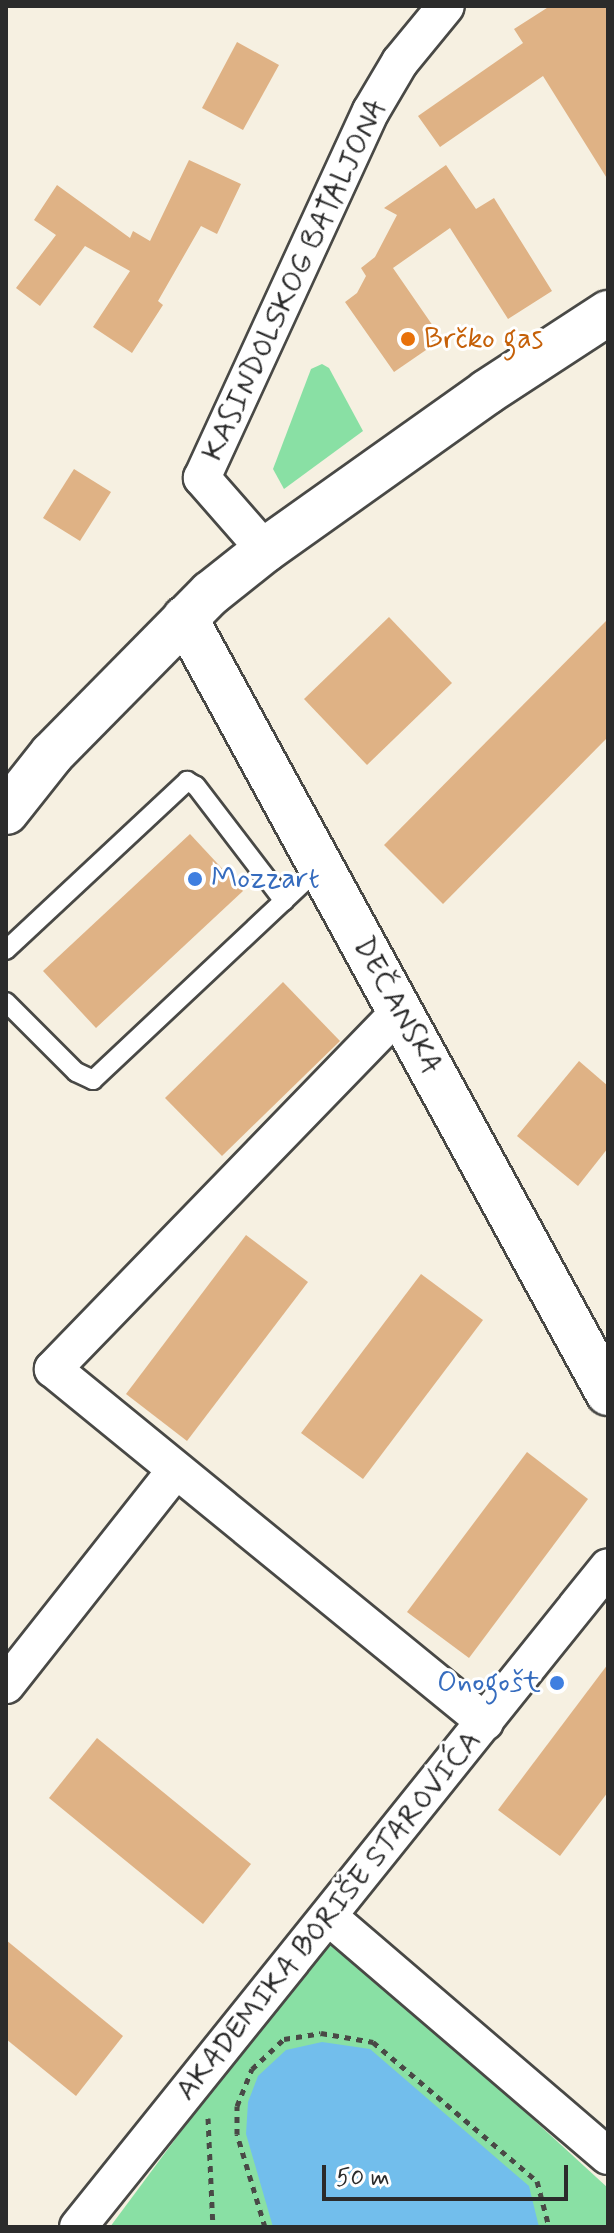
<!DOCTYPE html>
<html>
<head>
<meta charset="utf-8">
<style>
  body { margin:0 }
  #map { position:relative; width:614px; height:2233px; overflow:hidden; background:#f6f0e1; font-family:Mynerve,sans-serif }
  div>[style] { position:absolute }
  .green>* { inset:0; background:#89e0a4 }
  .water>* { inset:0; background:#72beec }
  .building>* { inset:0; background:#dfb285 }
  .path>* { height:5px; margin-top:-2.5px; transform-origin:0; background:repeating-linear-gradient(90deg,#494946 0 6px,transparent 0 12px) }
  .roads { filter:drop-shadow(2px 0 #494946) drop-shadow(-2px 0 #494946) drop-shadow(0 2px #494946) drop-shadow(0 -2px #494946) }
  .lane>* { height:18px; margin:-9px; padding:0 9px; transform-origin:9px; border-radius:9px; background:#fff }
  .street>* { height:36px; margin:-18px; padding:0 18px; transform-origin:18px; border-radius:18px; background:#fff }
  .secondary>* { height:44px; margin:-22px; padding:0 22px; transform-origin:22px; border-radius:22px; background:#fff }
  .dots>* { width:22px; height:22px; translate:-50% -50%; box-sizing:border-box; border:4px solid #fff; border-radius:50% }
  span { translate:-50% -50%; white-space:nowrap; text-align:center; line-height:1.15; -webkit-text-stroke:6px #fff; paint-order:stroke }
  .street-label { font-size:30px; color:#2b2b2b }
  .food-label { font-size:30px; color:#c56008 }
  .left { translate:0 -50%; text-align:left }
  .shop-label { font-size:30px; color:#366cbe }
  .right { translate:-100% -50%; text-align:right }
  .frame { position:absolute; inset:0; border:8px solid #2b2b2b; pointer-events:none }
  .scale { position:absolute; left:322px; top:2165px; width:246px; height:36px; box-sizing:border-box; border:4px solid #2b2b2b; border-top:0; padding-left:10px; font-size:24px; line-height:28px; white-space:nowrap; color:#2b2b2b; -webkit-text-stroke:6px #fff; paint-order:stroke }
</style>
</head>
<body>
<div id="map">
  <div class="green">
    <i style="clip-path:polygon(322px 364px,329px 368px,363px 431px,284px 489px,273px 469px,311px 369px)"></i>
    <i style="clip-path:polygon(329px 1932px,608px 2188px,608px 2227px,110px 2227px)"></i>
  </div>
  <div class="water">
    <i style="clip-path:polygon(322px 2042px,370px 2049px,529px 2186px,539px 2227px,273px 2227px,246px 2134px,248px 2102px,258px 2076px,286px 2050px)"></i>
  </div>
  <div class="building">
    <i style="clip-path:polygon(550px 6px,608px 6px,608px 180px,543px 76px,440px 147px,418px 116px,523px 43px,514px 29px)"></i>
    <i style="clip-path:polygon(237px 42px,279px 65px,243px 130px,202px 108px)"></i>
    <i style="clip-path:polygon(189px 160px,241px 184px,217px 234px,201px 226px,158px 301px,163px 305px,132px 353px,93px 327px,130px 271px,85px 246px,40px 306px,16px 288px,56px 235px,34px 220px,57px 185px,130px 238px,133px 231px,150px 241px)"></i>
    <i style="clip-path:polygon(446px 165px,476px 209px,494px 198px,552px 291px,508px 319px,450px 228px,393px 268px,442px 339px,394px 372px,345px 302px,357px 293px,366px 276px,361px 268px,375px 257px,397px 215px,384px 208px)"></i>
    <i style="clip-path:polygon(74px 469px,111px 492px,80px 541px,43px 518px)"></i>
    <i style="clip-path:polygon(389px 617px,452px 683px,367px 765px,304px 699px)"></i>
    <i style="clip-path:polygon(608px 619px,608px 737px,443px 904px,384px 845px)"></i>
    <i style="clip-path:polygon(190px 834px,243px 891px,96px 1028px,43px 971px)"></i>
    <i style="clip-path:polygon(283px 982px,340px 1041px,222px 1156px,165px 1098px)"></i>
    <i style="clip-path:polygon(579px 1061px,608px 1086px,608px 1148px,578px 1186px,517px 1136px)"></i>
    <i style="clip-path:polygon(246px 1235px,308px 1282px,187px 1441px,126px 1394px)"></i>
    <i style="clip-path:polygon(421px 1274px,483px 1320px,363px 1479px,301px 1433px)"></i>
    <i style="clip-path:polygon(527px 1452px,588px 1499px,469px 1658px,407px 1612px)"></i>
    <i style="clip-path:polygon(608px 1664px,608px 1792px,560px 1856px,498px 1810px)"></i>
    <i style="clip-path:polygon(97px 1738px,251px 1864px,203px 1924px,49px 1798px)"></i>
    <i style="clip-path:polygon(6px 1940px,123px 2036px,76px 2096px,6px 2039px)"></i>
  </div>
  <div class="path">
    <i style="left:208px;top:2118px;width:109px;rotate:87.4deg"></i>
    <i style="left:265px;top:2227px;width:97px;rotate:-106.8deg"></i>
    <i style="left:237px;top:2134px;width:28px;rotate:-90deg"></i>
    <i style="left:237px;top:2106px;width:40px;rotate:-68deg"></i>
    <i style="left:252px;top:2069px;width:44px;rotate:-43.2deg"></i>
    <i style="left:284px;top:2039px;width:37px;rotate:-9deg"></i>
    <i style="left:321px;top:2033px;width:53px;rotate:9.8deg"></i>
    <i style="left:373px;top:2042px;width:215px;rotate:40.3deg"></i>
    <i style="left:537px;top:2181px;width:48px;rotate:75.4deg"></i>
  </div>
  <div class="roads">
    <div class="lane">
      <i style="left:6px;top:950px;width:248px;rotate:-43deg"></i>
      <i style="left:187px;top:781px;width:10px;rotate:29deg"></i>
      <i style="left:196px;top:786px;width:145px;rotate:52.6deg"></i>
      <i style="left:6px;top:1002px;width:99px;rotate:45deg"></i>
      <i style="left:76px;top:1072px;width:19px;rotate:25deg"></i>
      <i style="left:93px;top:1080px;width:313px;rotate:-43.2deg"></i>
    </div>
    <div class="street">
      <i style="left:265px;top:550px;width:96px;rotate:-131.2deg"></i>
      <i style="left:202px;top:478px;width:404px;rotate:-65.3deg"></i>
      <i style="left:371px;top:111px;width:57px;rotate:-59.4deg"></i>
      <i style="left:400px;top:62px;width:72px;rotate:-50.6deg"></i>
      <i style="left:400px;top:1011px;width:499px;rotate:134.1deg"></i>
      <i style="left:53px;top:1369px;width:558px;rotate:39.25deg"></i>
      <i style="left:6px;top:1685px;width:274px;rotate:-51.7deg"></i>
      <i style="left:329px;top:1917px;width:367px;rotate:40.6deg"></i>
      <i style="left:78px;top:2227px;width:846px;rotate:-51.23deg"></i>
    </div>
    <div class="secondary">
      <i style="left:185px;top:618px;width:883px;rotate:61.37deg"></i>
      <i style="left:6px;top:812px;width:74px;rotate:-51.6deg"></i>
      <i style="left:52px;top:754px;width:226px;rotate:-45.4deg"></i>
      <i style="left:211px;top:593px;width:69px;rotate:-38.5deg"></i>
      <i style="left:265px;top:550px;width:272px;rotate:-35.4deg"></i>
      <i style="left:487px;top:392px;width:145px;rotate:-33.1deg"></i>
    </div>
  </div>
  <div class="dots">
    <i style="left:408px;top:339px;background:#e8710a"></i>
    <i style="left:195px;top:879px;background:#3f7fe0"></i>
    <i style="left:557px;top:1683px;background:#3f7fe0"></i>
  </div>
  <div class="street-label">
    <span style="left:295px;top:280px;rotate:-65deg">KASINDOLSKOG BATALJONA</span>
    <span style="left:397px;top:1006px;rotate:61deg">DEČANSKA</span>
    <span style="left:329px;top:1916px;rotate:-51deg">AKADEMIKA BORIŠE STAROVIĆA</span>
  </div>
  <div class="food-label">
    <span class="left" style="left:424px;top:339px">Brčko gas</span>
  </div>
  <div class="shop-label">
    <span class="left" style="left:211px;top:879px">Mozzart</span>
    <span class="right" style="left:541px;top:1683px">Onogošt</span>
  </div>
  <div class="frame"></div>
  <div class="scale">50 m</div>
</div>
</body>
</html>
